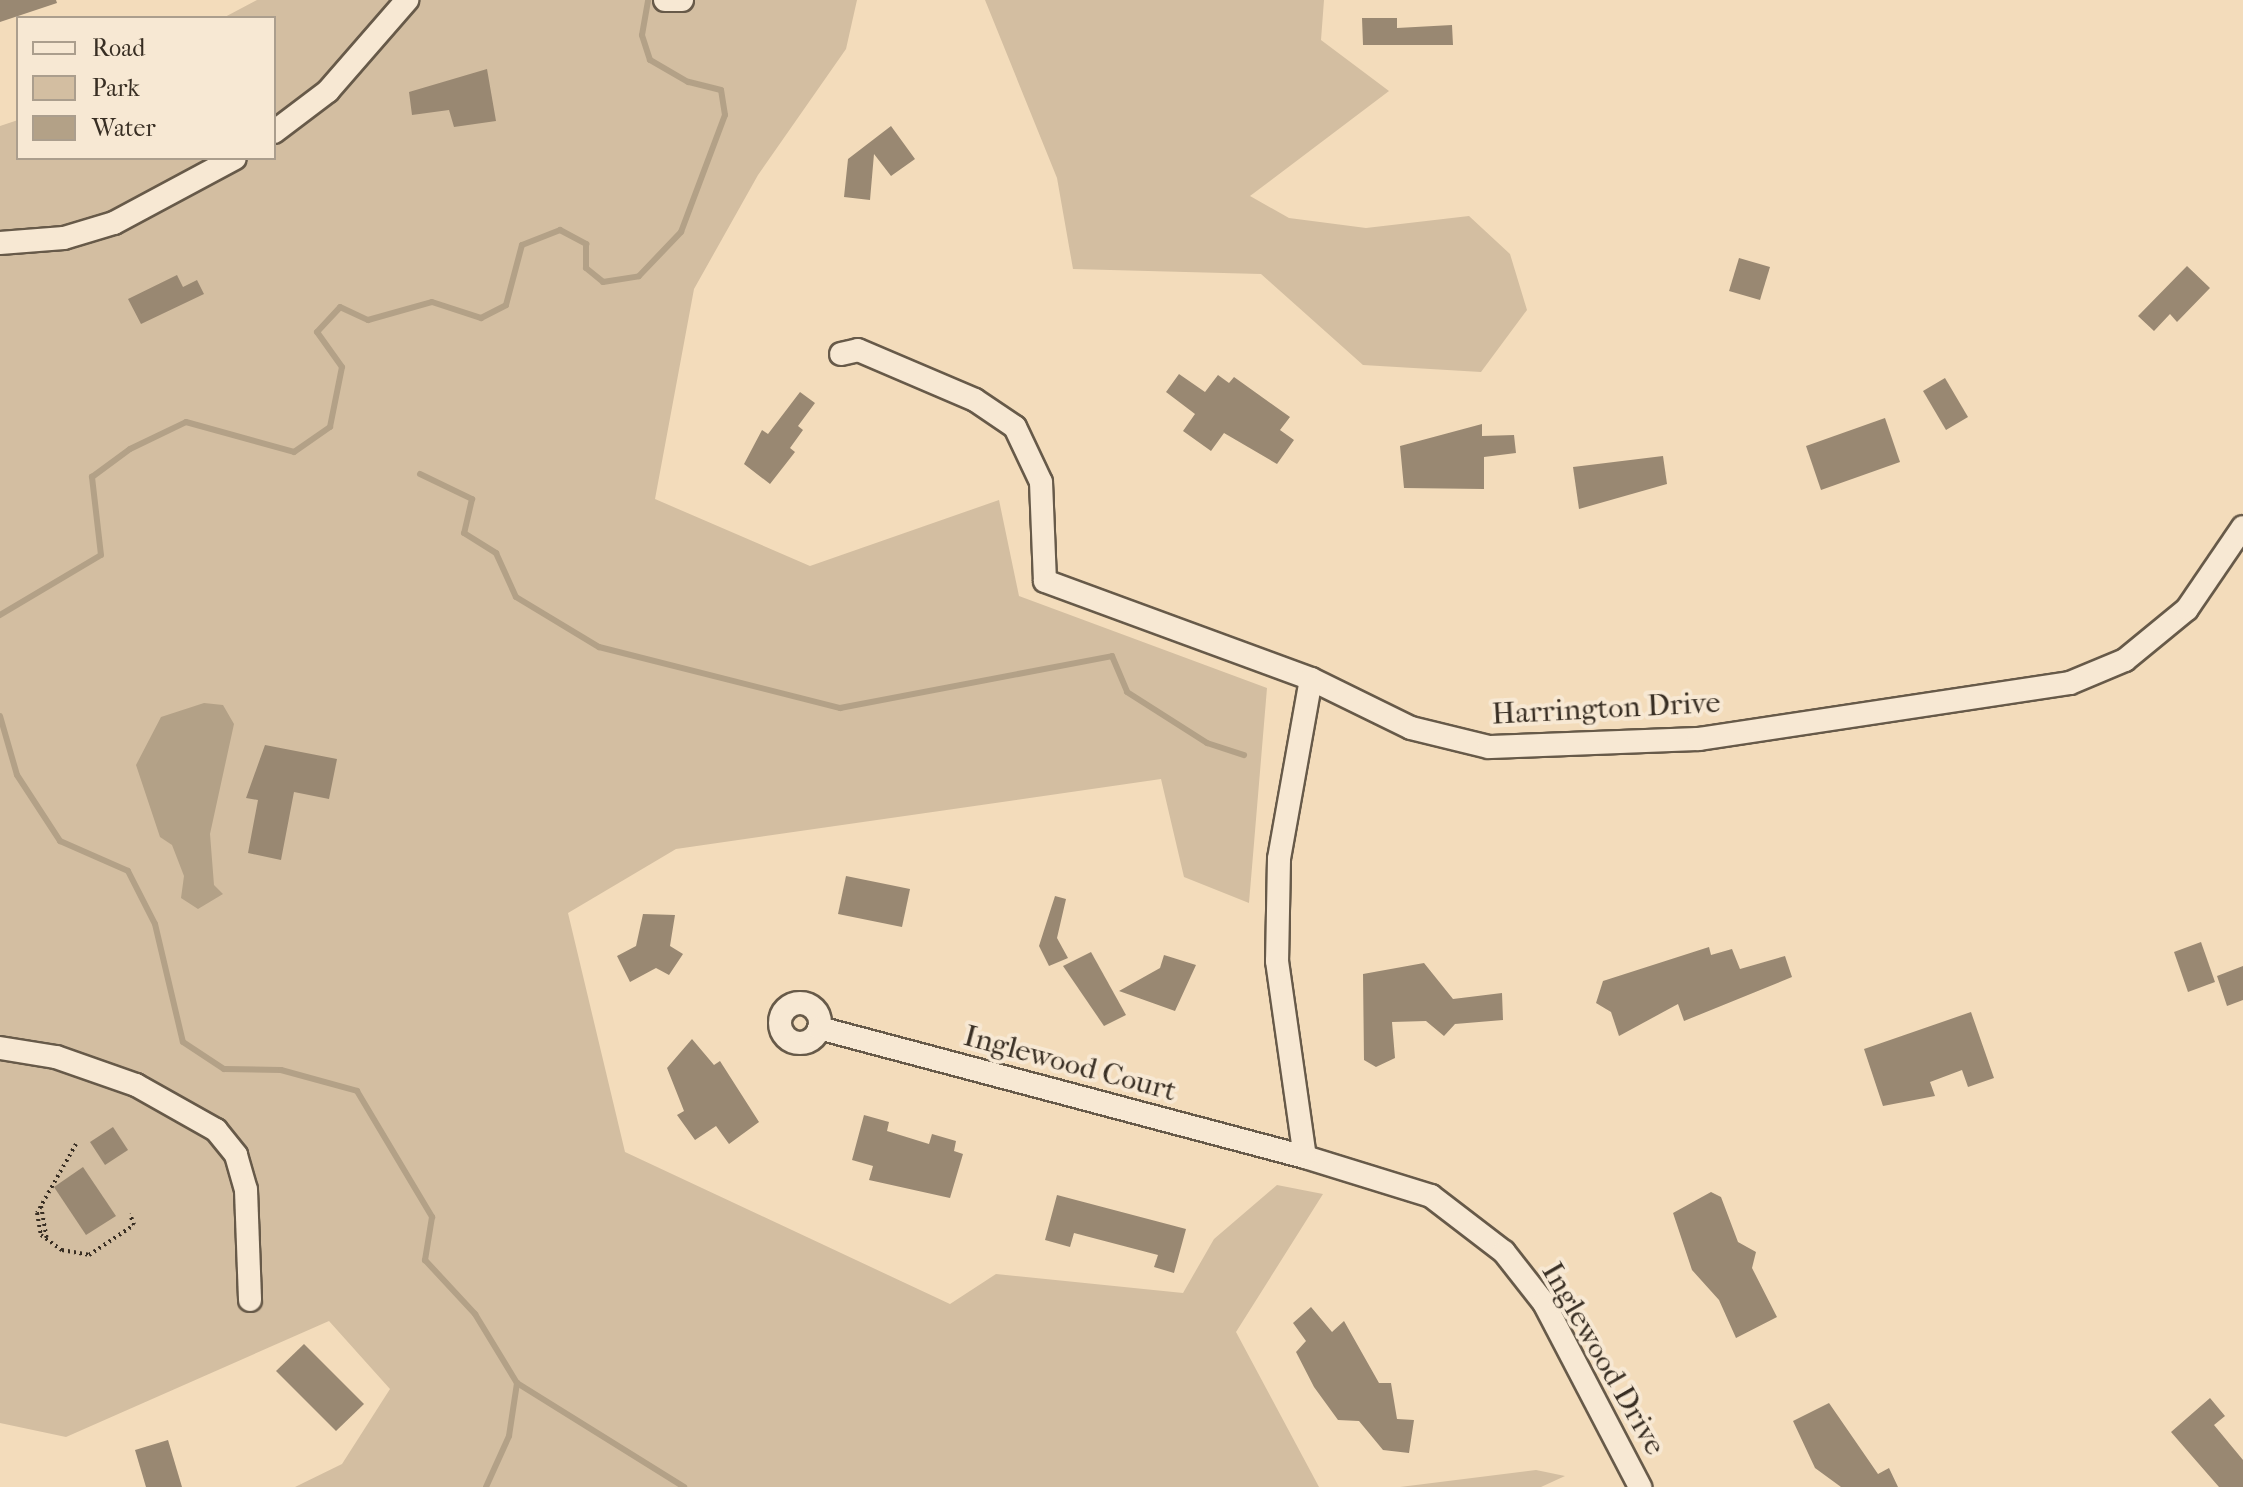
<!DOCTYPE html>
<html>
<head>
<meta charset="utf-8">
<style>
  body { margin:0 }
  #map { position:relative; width:2243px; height:1487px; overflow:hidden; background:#f3dcbb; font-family:"IM FELL French Canon",serif }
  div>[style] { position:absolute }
  .green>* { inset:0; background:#d3bea1 }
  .water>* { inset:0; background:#b3a187 }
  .stream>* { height:6px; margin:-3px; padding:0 3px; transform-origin:3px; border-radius:3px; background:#b3a187 }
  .building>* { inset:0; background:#998872 }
  .path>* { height:4px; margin-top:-2px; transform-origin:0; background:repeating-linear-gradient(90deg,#382e23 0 2px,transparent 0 6px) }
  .roads { filter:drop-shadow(2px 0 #675a49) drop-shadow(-2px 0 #675a49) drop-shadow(0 2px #675a49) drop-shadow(0 -2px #675a49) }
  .minor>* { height:22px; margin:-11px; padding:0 11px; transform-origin:11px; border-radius:11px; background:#f7e8d3 }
  .minor>.ring { margin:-11px; padding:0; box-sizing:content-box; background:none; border:22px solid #f7e8d3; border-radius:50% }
  span { translate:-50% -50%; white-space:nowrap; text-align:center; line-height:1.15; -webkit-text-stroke:8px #f7e8d3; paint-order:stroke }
  .street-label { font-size:30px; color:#382e23 }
  .legend { position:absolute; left:16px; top:16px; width:260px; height:144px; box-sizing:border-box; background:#f7e8d3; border:2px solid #ab9e8d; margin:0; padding:10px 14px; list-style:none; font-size:24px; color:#382e23 }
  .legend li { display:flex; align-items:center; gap:16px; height:40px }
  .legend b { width:40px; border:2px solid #ab9e8d }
</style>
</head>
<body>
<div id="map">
  <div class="green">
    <i style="clip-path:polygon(257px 0,857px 0,846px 49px,758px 175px,694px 289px,655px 499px,810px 566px,999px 500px,1019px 596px,1267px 688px,1249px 903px,1184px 877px,1161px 779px,676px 849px,568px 913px,625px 1152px,950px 1304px,996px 1274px,1183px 1293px,1214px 1239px,1277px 1185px,1323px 1194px,1236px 1332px,1319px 1487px,295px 1487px,342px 1464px,390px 1389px,329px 1321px,66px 1437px,0 1423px,0 126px,18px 120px,18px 158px,274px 158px,274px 18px,223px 18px)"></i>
    <i style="clip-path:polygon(985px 0,1324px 0,1321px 40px,1389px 91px,1250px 196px,1289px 218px,1366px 228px,1469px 216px,1510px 254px,1527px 310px,1481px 372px,1363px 365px,1261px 274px,1073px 269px,1057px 178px)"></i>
    <i style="clip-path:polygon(1536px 1470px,1565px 1476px,1541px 1487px,1400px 1487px)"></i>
  </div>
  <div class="water">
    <i style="clip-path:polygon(204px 703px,223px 705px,234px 724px,210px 834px,214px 885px,223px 894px,198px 909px,181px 898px,184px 876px,172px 845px,160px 837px,136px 765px,161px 717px)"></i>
  </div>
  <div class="stream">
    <i style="left:420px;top:474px;width:58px;rotate:25.7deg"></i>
    <i style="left:472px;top:499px;width:35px;rotate:103deg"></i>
    <i style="left:464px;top:533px;width:38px;rotate:32deg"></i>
    <i style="left:496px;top:553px;width:48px;rotate:65.6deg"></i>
    <i style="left:516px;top:597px;width:97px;rotate:31.1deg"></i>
    <i style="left:599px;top:647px;width:249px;rotate:14.2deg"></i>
    <i style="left:840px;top:708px;width:277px;rotate:-10.8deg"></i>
    <i style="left:1112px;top:656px;width:39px;rotate:67deg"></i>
    <i style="left:1127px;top:692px;width:95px;rotate:32.5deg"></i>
    <i style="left:1207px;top:743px;width:39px;rotate:18deg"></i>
    <i style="left:0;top:615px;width:117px;rotate:-30.7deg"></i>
    <i style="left:101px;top:555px;width:79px;rotate:-96.6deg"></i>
    <i style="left:92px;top:477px;width:47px;rotate:-36.4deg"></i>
    <i style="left:130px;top:449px;width:62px;rotate:-25.7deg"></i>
    <i style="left:186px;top:422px;width:112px;rotate:15.5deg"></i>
    <i style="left:294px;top:452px;width:44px;rotate:-34.8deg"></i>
    <i style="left:330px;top:427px;width:61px;rotate:-78.7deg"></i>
    <i style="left:342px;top:367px;width:43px;rotate:-125.5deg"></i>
    <i style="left:317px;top:332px;width:34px;rotate:-47deg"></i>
    <i style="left:340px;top:307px;width:31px;rotate:25deg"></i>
    <i style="left:368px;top:320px;width:66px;rotate:-15.7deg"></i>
    <i style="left:432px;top:302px;width:52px;rotate:18.1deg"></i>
    <i style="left:481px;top:318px;width:28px;rotate:-27deg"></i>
    <i style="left:506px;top:305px;width:62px;rotate:-75.1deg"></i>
    <i style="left:522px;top:245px;width:41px;rotate:-21.5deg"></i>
    <i style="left:560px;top:230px;width:30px;rotate:28deg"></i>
    <i style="left:586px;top:244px;width:24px;rotate:90deg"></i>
    <i style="left:586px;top:268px;width:22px;rotate:39deg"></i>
    <i style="left:603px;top:282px;width:36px;rotate:-9deg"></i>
    <i style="left:639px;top:276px;width:61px;rotate:-46.3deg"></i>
    <i style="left:681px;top:232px;width:125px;rotate:-69.4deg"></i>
    <i style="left:725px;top:115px;width:25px;rotate:-99deg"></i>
    <i style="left:721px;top:90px;width:34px;rotate:-166deg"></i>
    <i style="left:688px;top:82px;width:44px;rotate:-149.9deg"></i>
    <i style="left:650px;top:60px;width:26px;rotate:-108deg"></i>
    <i style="left:642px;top:35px;width:36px;rotate:-80deg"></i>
    <i style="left:0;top:716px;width:61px;rotate:73.9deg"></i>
    <i style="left:17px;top:775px;width:79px;rotate:56.9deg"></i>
    <i style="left:60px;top:841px;width:74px;rotate:23.8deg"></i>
    <i style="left:128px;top:871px;width:59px;rotate:63deg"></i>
    <i style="left:155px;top:924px;width:121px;rotate:76.7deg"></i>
    <i style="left:183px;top:1042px;width:49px;rotate:33.4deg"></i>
    <i style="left:224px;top:1069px;width:57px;rotate:1deg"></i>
    <i style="left:281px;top:1070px;width:79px;rotate:15.4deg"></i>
    <i style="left:357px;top:1091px;width:147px;rotate:59.2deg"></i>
    <i style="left:432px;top:1217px;width:44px;rotate:99.2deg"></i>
    <i style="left:425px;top:1260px;width:74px;rotate:47.2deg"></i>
    <i style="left:475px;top:1314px;width:81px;rotate:58.7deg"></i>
    <i style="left:517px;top:1383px;width:197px;rotate:31.9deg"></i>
    <i style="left:486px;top:1487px;width:56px;rotate:-65.7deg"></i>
    <i style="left:509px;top:1436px;width:54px;rotate:-81.4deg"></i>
  </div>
  <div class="building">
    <i style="clip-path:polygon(0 0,56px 0,57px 3px,0 22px)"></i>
    <i style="clip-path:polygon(1362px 18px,1397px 18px,1397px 28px,1452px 25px,1453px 45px,1363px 45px)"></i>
    <i style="clip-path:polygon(487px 69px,496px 121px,454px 127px,449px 110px,412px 115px,409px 92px)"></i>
    <i style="clip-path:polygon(891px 126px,915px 159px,891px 176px,874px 154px,870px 200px,844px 197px,848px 159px)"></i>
    <i style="clip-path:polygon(1739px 258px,1770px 267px,1760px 300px,1729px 291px)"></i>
    <i style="clip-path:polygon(2187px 266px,2210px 288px,2177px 322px,2170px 314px,2154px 331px,2138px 316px)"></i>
    <i style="clip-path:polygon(177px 275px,183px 287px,197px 280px,204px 294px,141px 324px,128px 299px)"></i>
    <i style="clip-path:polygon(1179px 374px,1205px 392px,1218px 375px,1229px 383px,1234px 377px,1290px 417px,1280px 430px,1294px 440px,1277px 464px,1224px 433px,1211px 451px,1183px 431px,1195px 414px,1166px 392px)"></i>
    <i style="clip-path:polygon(1945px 378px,1968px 417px,1946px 430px,1923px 391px)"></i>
    <i style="clip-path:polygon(800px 392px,815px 403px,798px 426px,803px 430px,790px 448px,795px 452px,770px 484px,744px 464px,762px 430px,768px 434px)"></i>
    <i style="clip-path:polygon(1885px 418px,1900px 462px,1821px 490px,1806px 446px)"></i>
    <i style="clip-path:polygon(1482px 424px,1482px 436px,1514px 435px,1516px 453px,1484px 457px,1484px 489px,1404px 488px,1400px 446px)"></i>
    <i style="clip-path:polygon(1663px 456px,1667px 484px,1579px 509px,1573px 467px)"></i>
    <i style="clip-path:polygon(265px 745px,337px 759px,329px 799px,294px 792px,281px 860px,248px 853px,258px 800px,246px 798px)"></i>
    <i style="clip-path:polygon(846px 876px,910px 889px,902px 927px,838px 914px)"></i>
    <i style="clip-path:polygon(1055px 896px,1066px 899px,1057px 938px,1068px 958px,1049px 966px,1039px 946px)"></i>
    <i style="clip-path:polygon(643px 914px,675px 915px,670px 946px,683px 954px,669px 975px,656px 968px,630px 982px,617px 956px,636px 946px)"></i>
    <i style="clip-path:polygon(2201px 942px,2215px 982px,2188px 992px,2174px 952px)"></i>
    <i style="clip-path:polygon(1709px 947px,1711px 955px,1732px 949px,1740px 969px,1785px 956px,1792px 977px,1684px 1021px,1678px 1004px,1619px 1036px,1611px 1012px,1596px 1003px,1603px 981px)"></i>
    <i style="clip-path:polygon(1091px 952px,1126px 1015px,1104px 1026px,1063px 966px)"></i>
    <i style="clip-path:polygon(1164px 955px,1196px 965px,1175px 1011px,1119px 991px,1160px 968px)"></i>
    <i style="clip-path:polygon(1424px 963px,1453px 999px,1502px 993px,1503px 1020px,1455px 1024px,1444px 1036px,1426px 1021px,1392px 1022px,1395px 1058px,1376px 1067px,1364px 1060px,1363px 974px)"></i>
    <i style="clip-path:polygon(2243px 966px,2243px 1000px,2227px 1006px,2217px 976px)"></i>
    <i style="clip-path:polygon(1971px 1012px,1994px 1078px,1968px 1087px,1962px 1070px,1930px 1082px,1935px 1096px,1883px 1106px,1864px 1049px)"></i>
    <i style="clip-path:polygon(692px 1039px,714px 1065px,720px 1061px,759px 1122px,729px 1144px,716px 1126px,695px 1140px,677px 1115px,684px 1111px,667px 1068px)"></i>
    <i style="clip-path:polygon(864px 1115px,889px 1122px,887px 1131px,929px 1144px,932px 1134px,956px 1141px,954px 1151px,963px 1154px,950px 1198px,869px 1180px,873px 1166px,852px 1160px)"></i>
    <i style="clip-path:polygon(113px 1127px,128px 1150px,105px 1165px,90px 1142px)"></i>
    <i style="clip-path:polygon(83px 1167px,116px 1216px,86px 1235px,54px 1187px)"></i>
    <i style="clip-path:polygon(1711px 1192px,1721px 1197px,1738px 1242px,1756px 1252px,1752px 1268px,1777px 1317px,1736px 1338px,1719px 1300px,1692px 1270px,1673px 1213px)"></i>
    <i style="clip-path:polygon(1057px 1195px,1186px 1229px,1174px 1273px,1154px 1267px,1158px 1255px,1074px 1233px,1070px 1247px,1045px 1240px)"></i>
    <i style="clip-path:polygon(1311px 1307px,1332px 1332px,1344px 1321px,1379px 1383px,1391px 1383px,1397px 1419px,1414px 1420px,1409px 1453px,1383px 1450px,1359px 1421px,1338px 1420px,1314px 1387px,1296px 1352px,1306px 1341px,1293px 1323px)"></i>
    <i style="clip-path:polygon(304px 1344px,364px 1404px,336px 1431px,276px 1371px)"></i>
    <i style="clip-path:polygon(2210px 1398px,2225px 1416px,2214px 1425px,2243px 1460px,2243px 1487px,2219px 1487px,2171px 1432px)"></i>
    <i style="clip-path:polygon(1829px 1403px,1878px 1474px,1889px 1468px,1898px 1487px,1841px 1487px,1815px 1468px,1793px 1421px)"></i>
    <i style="clip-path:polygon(168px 1440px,182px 1487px,146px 1487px,135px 1450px)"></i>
  </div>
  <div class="path">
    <i style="left:76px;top:1144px;width:79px;rotate:119.5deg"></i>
    <i style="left:37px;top:1213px;width:22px;rotate:80deg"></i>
    <i style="left:41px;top:1235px;width:26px;rotate:36deg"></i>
    <i style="left:62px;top:1250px;width:27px;rotate:10deg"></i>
    <i style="left:89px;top:1255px;width:54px;rotate:-33.7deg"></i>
    <i style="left:134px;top:1225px;width:12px;rotate:-110deg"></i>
    <i style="left:41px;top:1206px;width:34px;rotate:80deg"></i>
  </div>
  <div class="roads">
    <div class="minor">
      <i style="left:665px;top:0;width:17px"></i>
      <i style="left:274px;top:132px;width:68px;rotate:-37.2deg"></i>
      <i style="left:328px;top:91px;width:121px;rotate:-49deg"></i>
      <i style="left:0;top:243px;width:64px;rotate:-4.5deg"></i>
      <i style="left:64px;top:238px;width:52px;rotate:-16.7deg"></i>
      <i style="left:114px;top:223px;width:137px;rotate:-28.2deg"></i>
      <i style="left:841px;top:354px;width:17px;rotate:-13deg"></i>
      <i style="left:858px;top:350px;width:127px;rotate:23.1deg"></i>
      <i style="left:975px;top:400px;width:48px;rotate:34deg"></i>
      <i style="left:1015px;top:427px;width:61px;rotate:64.7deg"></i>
      <i style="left:1041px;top:482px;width:99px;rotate:87.7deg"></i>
      <i style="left:1045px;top:581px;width:283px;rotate:20.2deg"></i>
      <i style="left:1311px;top:679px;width:111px;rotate:26.1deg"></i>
      <i style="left:1411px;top:728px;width:80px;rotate:13.7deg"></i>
      <i style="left:1489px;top:747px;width:210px;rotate:-2.2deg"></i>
      <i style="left:1699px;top:739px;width:375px;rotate:-8.6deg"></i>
      <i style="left:2070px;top:683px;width:60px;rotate:-22.7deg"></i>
      <i style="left:2125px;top:660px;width:80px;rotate:-39.4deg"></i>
      <i style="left:2187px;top:609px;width:99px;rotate:-55.7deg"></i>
      <i style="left:1311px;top:679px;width:183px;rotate:100.1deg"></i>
      <i style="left:1279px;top:859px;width:102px;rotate:91.1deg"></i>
      <i style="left:1277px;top:961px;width:198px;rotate:81.9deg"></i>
      <i style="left:1305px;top:1157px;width:132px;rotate:17.2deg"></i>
      <i style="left:1431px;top:1196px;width:92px;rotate:37.5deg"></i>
      <i style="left:1504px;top:1252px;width:65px;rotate:51.9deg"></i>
      <i style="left:1544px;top:1303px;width:208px;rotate:62.4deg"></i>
      <i class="ring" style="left:780px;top:1003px;width:18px;height:18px"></i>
      <i style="left:819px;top:1028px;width:503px;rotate:14.87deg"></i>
      <i style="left:0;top:1048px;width:57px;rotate:9.1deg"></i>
      <i style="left:56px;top:1057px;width:85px;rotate:19.3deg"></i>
      <i style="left:136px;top:1085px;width:92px;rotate:29.4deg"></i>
      <i style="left:216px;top:1130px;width:32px;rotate:51deg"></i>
      <i style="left:236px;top:1155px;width:36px;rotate:74deg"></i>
      <i style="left:246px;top:1190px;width:110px;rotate:87.9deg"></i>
    </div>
  </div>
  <div class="street-label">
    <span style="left:1606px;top:709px;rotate:-3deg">Harrington Drive</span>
    <span style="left:1070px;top:1064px;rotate:15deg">Inglewood Court</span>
    <span style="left:1603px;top:1359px;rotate:60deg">Inglewood Drive</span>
  </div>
  <ul class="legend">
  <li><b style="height:10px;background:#f7e8d3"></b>Road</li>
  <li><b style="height:22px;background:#d3bea1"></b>Park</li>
  <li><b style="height:22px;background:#b3a187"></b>Water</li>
  </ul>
</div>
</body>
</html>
